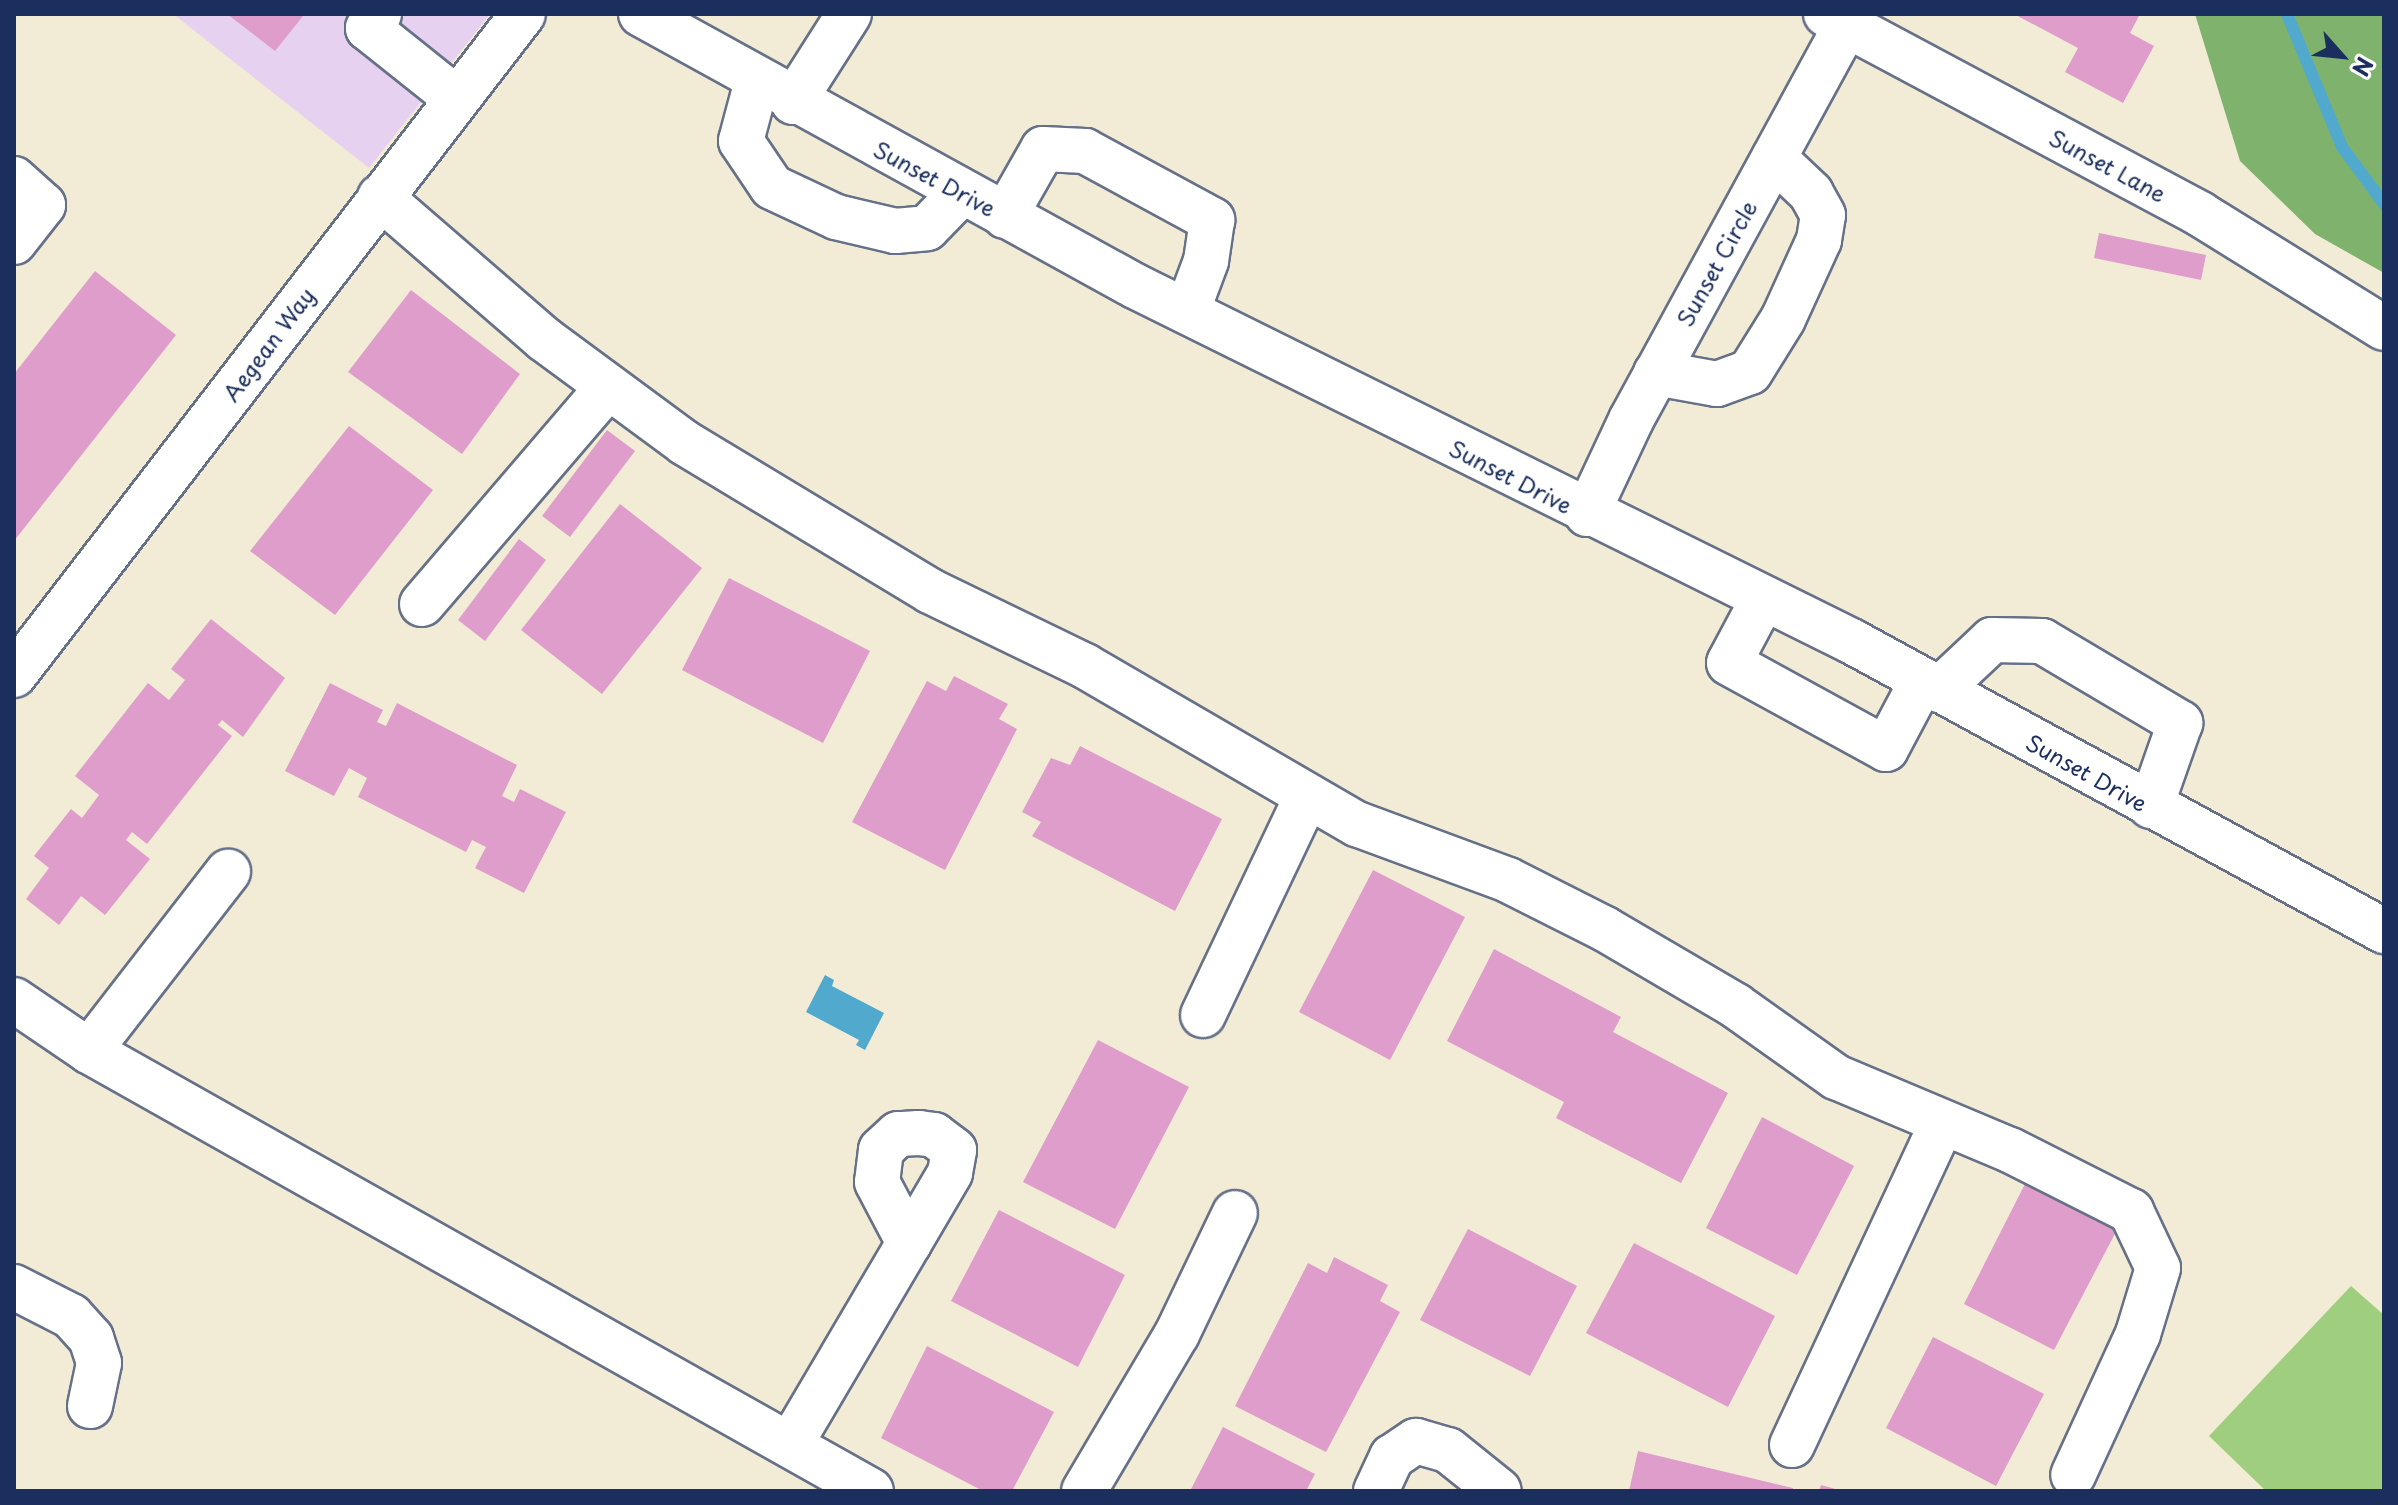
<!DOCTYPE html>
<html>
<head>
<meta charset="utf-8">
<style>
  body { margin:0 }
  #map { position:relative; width:2398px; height:1505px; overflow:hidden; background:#f2ecd6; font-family:"Playpen Sans",sans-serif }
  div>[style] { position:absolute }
  .built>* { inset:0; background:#e6d2f0 }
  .green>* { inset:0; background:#9fcf7e }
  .forest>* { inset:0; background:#7fb26d }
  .water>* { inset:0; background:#51a9ce }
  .stream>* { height:12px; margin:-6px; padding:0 6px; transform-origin:6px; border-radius:6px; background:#51a9ce }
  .building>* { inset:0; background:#de9dca }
  .roads { filter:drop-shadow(2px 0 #667188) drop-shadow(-2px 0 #667188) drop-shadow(0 2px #667188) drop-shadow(0 -2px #667188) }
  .minor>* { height:44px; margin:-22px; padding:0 22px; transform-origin:22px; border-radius:22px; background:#fff }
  span { translate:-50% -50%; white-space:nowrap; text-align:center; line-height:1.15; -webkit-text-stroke:6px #fff; paint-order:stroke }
  .street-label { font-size:22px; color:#1b2f5e }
  .frame { position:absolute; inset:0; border:16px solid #1b2f5e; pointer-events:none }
  .north { position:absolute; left:2302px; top:16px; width:80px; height:80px; -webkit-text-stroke:6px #fff; paint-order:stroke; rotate:117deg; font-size:22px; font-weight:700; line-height:32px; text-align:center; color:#1b2f5e }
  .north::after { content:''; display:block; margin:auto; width:28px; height:36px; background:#1b2f5e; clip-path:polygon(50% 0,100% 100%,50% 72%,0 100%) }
</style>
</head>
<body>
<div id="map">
  <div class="built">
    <i style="clip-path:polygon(173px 14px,490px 14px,369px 168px)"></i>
  </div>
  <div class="green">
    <i style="clip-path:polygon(2351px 1286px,2384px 1315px,2384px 1491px,2266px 1491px,2209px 1436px)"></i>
  </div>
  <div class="forest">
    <i style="clip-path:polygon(2195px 14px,2384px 14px,2384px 273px,2315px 234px,2240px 161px)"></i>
  </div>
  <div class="water">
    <i style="clip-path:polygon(825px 975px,834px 980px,832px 986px,884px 1013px,865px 1050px,856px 1045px,859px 1040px,806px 1012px)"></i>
  </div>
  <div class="stream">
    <i style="left:2287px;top:14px;width:144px;rotate:67.5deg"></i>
    <i style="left:2342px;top:147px;width:71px;rotate:53.6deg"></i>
  </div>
  <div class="building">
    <i style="clip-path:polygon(227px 14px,299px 14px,303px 16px,275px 51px)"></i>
    <i style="clip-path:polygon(2014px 14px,2140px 14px,2130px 33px,2154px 46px,2123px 103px,2065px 72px,2078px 48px)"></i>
    <i style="clip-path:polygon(2099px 233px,2206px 255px,2201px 280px,2094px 258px)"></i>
    <i style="clip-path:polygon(95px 271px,176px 335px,14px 541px,14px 374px)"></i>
    <i style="clip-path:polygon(411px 290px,520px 374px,462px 454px,348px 372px)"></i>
    <i style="clip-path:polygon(349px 426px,433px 490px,335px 615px,250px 551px)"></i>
    <i style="clip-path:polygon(607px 430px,635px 451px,570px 537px,542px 516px)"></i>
    <i style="clip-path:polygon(620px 504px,702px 568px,602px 694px,521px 630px)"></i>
    <i style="clip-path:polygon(519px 539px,546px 560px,485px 641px,458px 620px)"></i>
    <i style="clip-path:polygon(729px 578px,870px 651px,823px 743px,682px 670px)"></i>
    <i style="clip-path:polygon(211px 619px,285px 678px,243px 737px,222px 720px,218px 725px,232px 736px,147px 844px,132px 832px,126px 840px,150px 859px,105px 915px,81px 896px,59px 925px,26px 899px,49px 868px,34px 856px,71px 809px,82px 818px,99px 795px,75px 776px,148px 683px,169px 700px,185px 680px,171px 669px)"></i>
    <i style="clip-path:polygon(954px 676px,1008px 704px,999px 719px,1017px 729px,945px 870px,852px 822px,927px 681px,946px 691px)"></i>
    <i style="clip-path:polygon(330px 683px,383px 710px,377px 722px,386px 726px,397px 703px,517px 765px,502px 796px,514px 802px,520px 789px,566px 812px,524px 893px,475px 868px,486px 847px,472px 840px,466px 852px,358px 797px,367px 778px,349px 768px,334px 796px,285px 771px)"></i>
    <i style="clip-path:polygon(1080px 746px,1222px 819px,1175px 911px,1032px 836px,1041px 822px,1022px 812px,1051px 758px,1070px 765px)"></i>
    <i style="clip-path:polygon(1373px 870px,1465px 917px,1390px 1060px,1299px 1012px)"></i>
    <i style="clip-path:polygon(1494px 949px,1621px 1017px,1613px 1032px,1728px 1093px,1681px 1183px,1556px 1118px,1564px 1102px,1447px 1041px)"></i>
    <i style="clip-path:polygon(1098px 1040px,1189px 1087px,1115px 1229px,1023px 1182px)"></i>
    <i style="clip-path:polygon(1762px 1117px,1854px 1166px,1797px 1275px,1706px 1228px)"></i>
    <i style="clip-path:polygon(2028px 1178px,2119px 1226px,2054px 1350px,1964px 1304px)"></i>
    <i style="clip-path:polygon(999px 1210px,1125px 1275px,1078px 1367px,951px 1301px)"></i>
    <i style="clip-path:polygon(1468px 1229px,1577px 1286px,1530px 1376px,1420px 1320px)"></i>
    <i style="clip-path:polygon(1634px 1243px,1775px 1316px,1728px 1407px,1586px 1333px)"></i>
    <i style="clip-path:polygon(1334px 1257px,1388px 1285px,1380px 1301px,1400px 1312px,1326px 1452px,1235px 1406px,1308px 1263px,1327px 1273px)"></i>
    <i style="clip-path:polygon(1933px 1337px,2044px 1394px,1996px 1486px,1886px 1428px)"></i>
    <i style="clip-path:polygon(927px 1346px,1054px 1412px,1012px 1491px,983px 1491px,881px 1438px)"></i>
    <i style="clip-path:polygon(1223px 1427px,1315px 1474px,1306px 1491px,1190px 1491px)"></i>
    <i style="clip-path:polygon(1638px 1451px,1793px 1488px,1793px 1491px,1629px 1491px)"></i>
    <i style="clip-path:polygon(1821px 1485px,1839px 1490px,1839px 1491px,1819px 1491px)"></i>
  </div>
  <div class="roads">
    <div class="minor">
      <i style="left:379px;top:14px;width:18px;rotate:128deg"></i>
      <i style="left:368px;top:28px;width:114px;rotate:38.6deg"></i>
      <i style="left:641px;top:14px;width:564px;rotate:28.84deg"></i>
      <i style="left:1135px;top:286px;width:801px;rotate:26.37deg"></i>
      <i style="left:1853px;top:642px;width:605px;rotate:28.56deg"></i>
      <i style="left:1826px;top:14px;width:424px;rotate:28.1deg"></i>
      <i style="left:2200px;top:214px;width:216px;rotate:31.8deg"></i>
      <i style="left:757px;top:81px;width:62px;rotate:104.9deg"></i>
      <i style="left:741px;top:141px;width:55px;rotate:56deg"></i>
      <i style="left:772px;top:187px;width:71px;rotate:25.1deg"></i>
      <i style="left:836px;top:217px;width:61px;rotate:13.3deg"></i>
      <i style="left:895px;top:231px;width:32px;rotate:-5deg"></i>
      <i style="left:927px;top:228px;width:50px;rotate:-45.8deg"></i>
      <i style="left:793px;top:102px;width:104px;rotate:-57.5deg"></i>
      <i style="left:14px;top:179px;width:39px;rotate:42deg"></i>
      <i style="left:43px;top:205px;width:47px;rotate:128.1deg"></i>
      <i style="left:380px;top:197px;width:217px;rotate:40.9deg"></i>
      <i style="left:544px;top:339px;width:175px;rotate:36.4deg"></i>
      <i style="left:685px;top:443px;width:286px;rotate:31.1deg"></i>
      <i style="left:930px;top:591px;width:172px;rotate:25.8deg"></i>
      <i style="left:1085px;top:666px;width:315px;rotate:30.2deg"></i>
      <i style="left:1357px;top:824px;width:161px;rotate:20.3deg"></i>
      <i style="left:1508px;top:880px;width:109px;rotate:26.8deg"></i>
      <i style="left:1605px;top:929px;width:152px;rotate:30.4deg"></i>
      <i style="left:1736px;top:1006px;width:123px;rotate:35.4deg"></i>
      <i style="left:1836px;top:1077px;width:189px;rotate:22.8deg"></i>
      <i style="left:2010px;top:1150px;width:136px;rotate:26.8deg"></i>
      <i style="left:2131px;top:1211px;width:63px;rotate:64.7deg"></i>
      <i style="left:2158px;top:1268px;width:69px;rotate:106.9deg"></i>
      <i style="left:2138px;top:1334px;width:155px;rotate:114.7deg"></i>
      <i style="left:1005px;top:216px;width:77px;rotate:-60.4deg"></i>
      <i style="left:1043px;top:149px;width:42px;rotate:2.7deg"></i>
      <i style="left:1085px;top:151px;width:145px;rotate:28.5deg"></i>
      <i style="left:1212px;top:220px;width:41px;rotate:98.3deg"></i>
      <i style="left:1206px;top:261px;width:54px;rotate:110.4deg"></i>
      <i style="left:1656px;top:373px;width:62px;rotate:10.2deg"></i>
      <i style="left:1717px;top:384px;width:35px;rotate:-20deg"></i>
      <i style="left:1750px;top:372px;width:62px;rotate:-58.1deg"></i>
      <i style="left:1783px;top:319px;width:87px;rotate:-65.5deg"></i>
      <i style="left:1819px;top:240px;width:25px;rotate:-81deg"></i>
      <i style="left:1823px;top:215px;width:25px;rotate:-119deg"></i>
      <i style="left:1811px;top:193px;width:51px;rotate:-136.6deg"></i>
      <i style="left:1587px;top:514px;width:104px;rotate:-64.9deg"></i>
      <i style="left:1631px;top:420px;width:462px;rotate:-61.4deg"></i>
      <i style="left:1763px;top:599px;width:72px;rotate:118deg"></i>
      <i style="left:1729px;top:663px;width:179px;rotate:28.7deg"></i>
      <i style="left:1886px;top:749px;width:77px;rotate:-62.1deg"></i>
      <i style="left:422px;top:604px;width:286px;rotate:-49.4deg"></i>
      <i style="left:14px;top:675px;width:834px;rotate:-52.4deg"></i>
      <i style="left:1939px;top:690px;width:73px;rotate:-43.3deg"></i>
      <i style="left:1992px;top:640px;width:50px;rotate:1.1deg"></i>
      <i style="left:2042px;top:641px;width:161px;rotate:30.7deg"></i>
      <i style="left:2180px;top:723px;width:88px;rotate:109.3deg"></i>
      <i style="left:14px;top:1000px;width:91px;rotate:34.2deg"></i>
      <i style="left:89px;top:1051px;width:897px;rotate:29.36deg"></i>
      <i style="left:1203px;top:1015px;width:240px;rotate:-64.6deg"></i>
      <i style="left:89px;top:1051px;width:227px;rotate:-52.2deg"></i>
      <i style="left:14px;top:1287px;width:64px;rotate:27deg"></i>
      <i style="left:71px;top:1316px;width:30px;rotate:48deg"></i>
      <i style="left:91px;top:1338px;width:26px;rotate:72deg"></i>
      <i style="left:99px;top:1363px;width:44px;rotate:101.8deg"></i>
      <i style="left:790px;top:1445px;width:234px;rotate:-59.5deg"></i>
      <i style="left:909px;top:1243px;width:81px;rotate:-59.6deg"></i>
      <i style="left:950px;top:1173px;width:23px;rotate:-80deg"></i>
      <i style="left:954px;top:1150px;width:25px;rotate:-143deg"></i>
      <i style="left:934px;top:1135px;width:15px;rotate:-172deg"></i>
      <i style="left:919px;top:1133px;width:21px;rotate:177deg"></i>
      <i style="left:898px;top:1134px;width:23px;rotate:137deg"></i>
      <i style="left:881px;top:1150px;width:32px;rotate:97deg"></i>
      <i style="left:877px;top:1182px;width:69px;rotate:62.3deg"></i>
      <i style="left:1792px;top:1445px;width:355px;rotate:-65deg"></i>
      <i style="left:1084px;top:1491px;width:182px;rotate:-59.4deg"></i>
      <i style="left:1177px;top:1334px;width:134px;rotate:-64.4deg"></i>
      <i style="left:1376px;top:1491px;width:38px;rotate:-65deg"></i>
      <i style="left:1392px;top:1457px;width:29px;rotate:-34deg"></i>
      <i style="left:1416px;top:1441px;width:33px;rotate:16deg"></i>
      <i style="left:1448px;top:1450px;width:65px;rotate:38.8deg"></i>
    </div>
  </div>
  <div class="street-label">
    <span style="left:2108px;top:165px;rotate:28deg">Sunset Lane</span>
    <span style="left:935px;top:178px;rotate:28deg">Sunset Drive</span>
    <span style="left:1716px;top:263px;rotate:-61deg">Sunset Circle</span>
    <span style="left:268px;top:344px;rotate:-53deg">Aegean Way</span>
    <span style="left:1511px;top:476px;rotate:27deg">Sunset Drive</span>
    <span style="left:2087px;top:772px;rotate:29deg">Sunset Drive</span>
  </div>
  <div class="frame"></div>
  <div class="north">N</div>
</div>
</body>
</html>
